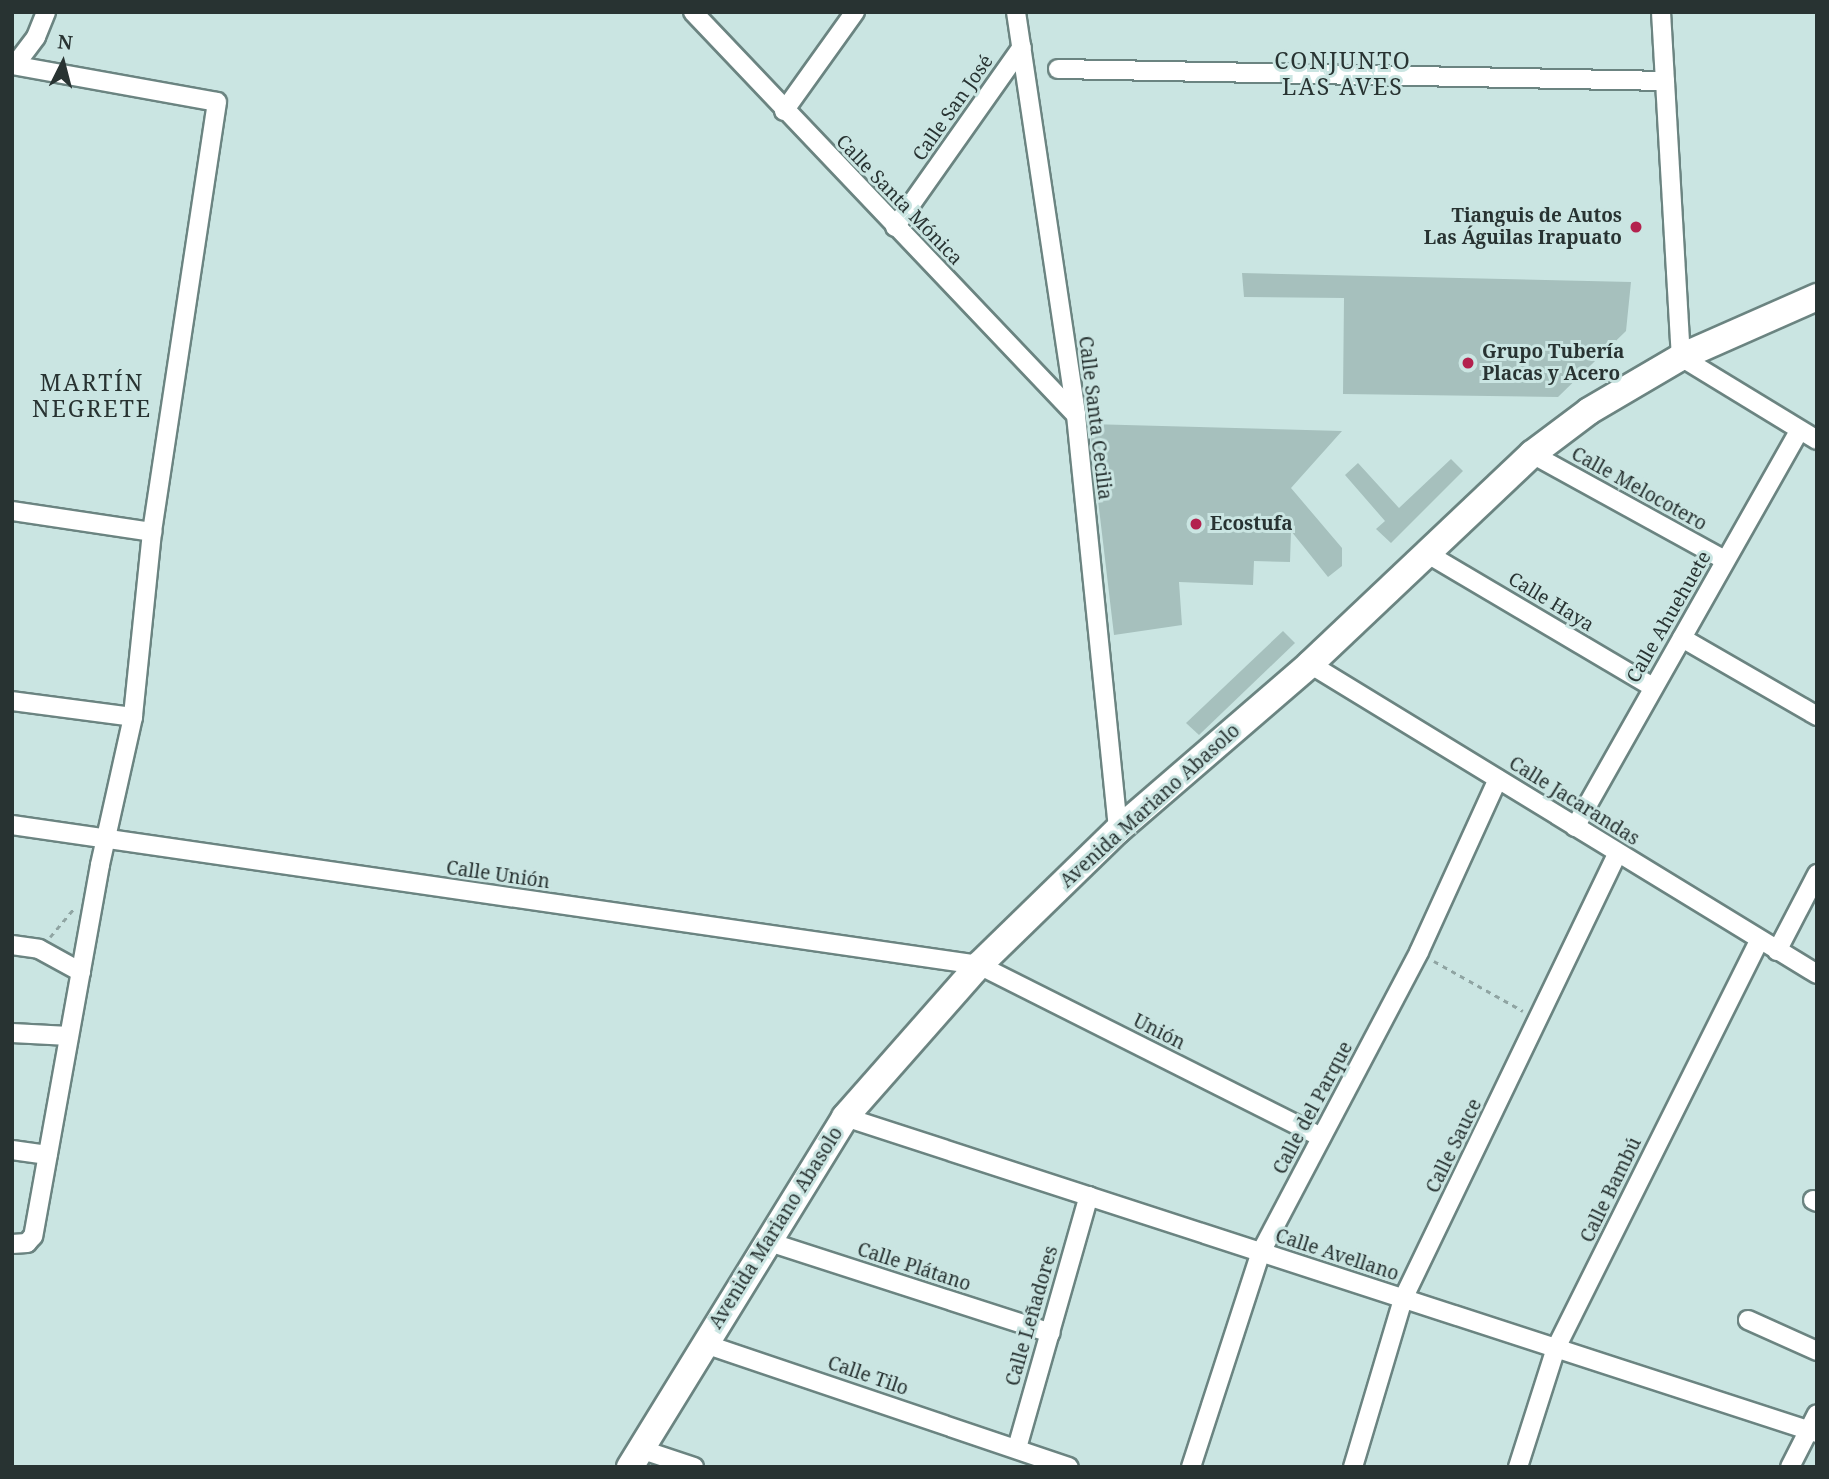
<!DOCTYPE html>
<html>
<head>
<meta charset="utf-8">
<style>
  body { margin:0 }
  #map { position:relative; width:1829px; height:1479px; overflow:hidden; background:#cae5e2; font-family:"Noto Serif",serif }
  div>[style] { position:absolute }
  .building>* { inset:0; background:#a6c0bd }
  .path>* { height:2.5px; margin-top:-1.25px; transform-origin:0; background:repeating-linear-gradient(90deg,#8fa4a2 0 5px,transparent 0 10px) }
  .roads { filter:drop-shadow(2px 0 #6b8481) drop-shadow(-2px 0 #6b8481) drop-shadow(0 2px #6b8481) drop-shadow(0 -2px #6b8481) }
  .street>* { height:18px; margin:-9px; padding:0 9px; transform-origin:9px; border-radius:9px; background:#fff }
  .secondary>* { height:26px; margin:-13px; padding:0 13px; transform-origin:13px; border-radius:13px; background:#fff }
  .dots>* { width:19px; height:19px; translate:-50% -50%; box-sizing:border-box; border:4px solid #cae5e2; border-radius:50% }
  span { translate:-50% -50%; white-space:nowrap; text-align:center; line-height:1.15; -webkit-text-stroke:6px #cae5e2; paint-order:stroke }
  .street-label { font-size:19px; color:#283332 }
  .poi-label { font-size:19px; color:#283332; font-weight:700 }
  .right { translate:-100% -50%; text-align:right }
  .left { translate:0 -50%; text-align:left }
  .quarter-label { font-size:23px; color:#283332; letter-spacing:2px }
  .frame { position:absolute; inset:0; border:14px solid #283332; pointer-events:none }
  .north { position:absolute; left:28px; top:28px; width:70px; height:70px; -webkit-text-stroke:5px #cae5e2; paint-order:stroke; rotate:6deg; font-size:19px; font-weight:700; line-height:28px; text-align:center; color:#283332 }
  .north::after { content:''; display:block; margin:auto; width:24px; height:32px; background:#283332; clip-path:polygon(50% 0,100% 100%,50% 72%,0 100%) }
</style>
</head>
<body>
<div id="map">
  <div class="building">
    <i style="clip-path:polygon(1242px 273px,1631px 282px,1626px 331px,1558px 397px,1343px 394px,1344px 298px,1244px 297px)"></i>
    <i style="clip-path:polygon(1089px 424px,1342px 431px,1291px 488px,1342px 548px,1342px 566px,1328px 577px,1291px 531px,1290px 562px,1254px 561px,1253px 585px,1179px 582px,1182px 625px,1114px 635px)"></i>
    <i style="clip-path:polygon(1451px 459px,1463px 471px,1391px 543px,1376px 529px,1385px 521px,1345px 475px,1358px 463px,1399px 508px)"></i>
    <i style="clip-path:polygon(1283px 631px,1295px 643px,1199px 735px,1186px 723px)"></i>
  </div>
  <div class="path">
    <i style="left:50px;top:937px;width:39px;rotate:-50deg"></i>
    <i style="left:1434px;top:961px;width:102px;rotate:29.3deg"></i>
  </div>
  <div class="roads">
    <div class="street">
      <i style="left:693px;top:12px;width:556px;rotate:46.46deg"></i>
      <i style="left:1016px;top:12px;width:407px;rotate:81.5deg"></i>
      <i style="left:1076px;top:415px;width:417px;rotate:84.2deg"></i>
      <i style="left:1661px;top:12px;width:346px;rotate:86.7deg"></i>
      <i style="left:1681px;top:357px;width:159px;rotate:31.4deg"></i>
      <i style="left:12px;top:65px;width:208px;rotate:10.2deg"></i>
      <i style="left:217px;top:102px;width:435px;rotate:98.6deg"></i>
      <i style="left:152px;top:532px;width:186px;rotate:95.9deg"></i>
      <i style="left:133px;top:717px;width:152px;rotate:102.6deg"></i>
      <i style="left:100px;top:865px;width:377px;rotate:100.2deg"></i>
      <i style="left:33px;top:1236px;width:9px;rotate:131deg"></i>
      <i style="left:27px;top:1243px;width:15px;rotate:176deg"></i>
      <i style="left:15px;top:65px;width:35px;rotate:-53deg"></i>
      <i style="left:36px;top:37px;width:27px;rotate:-68deg"></i>
      <i style="left:1058px;top:69px;width:607px;rotate:1.13deg"></i>
      <i style="left:784px;top:111px;width:122px;rotate:-54.4deg"></i>
      <i style="left:895px;top:227px;width:220px;rotate:-54.8deg"></i>
      <i style="left:1532px;top:454px;width:220px;rotate:28.8deg"></i>
      <i style="left:12px;top:511px;width:142px;rotate:8.5deg"></i>
      <i style="left:1428px;top:554px;width:261px;rotate:30.6deg"></i>
      <i style="left:1682px;top:638px;width:156px;rotate:30deg"></i>
      <i style="left:1310px;top:664px;width:594px;rotate:31.44deg"></i>
      <i style="left:12px;top:701px;width:122px;rotate:7.5deg"></i>
      <i style="left:12px;top:825px;width:977px;rotate:8.24deg"></i>
      <i style="left:979px;top:965px;width:383px;rotate:26.7deg"></i>
      <i style="left:1575px;top:827px;width:456px;rotate:-60.5deg"></i>
      <i style="left:12px;top:945px;width:27px;rotate:8deg"></i>
      <i style="left:39px;top:949px;width:48px;rotate:28.7deg"></i>
      <i style="left:1777px;top:951px;width:87px;rotate:-62.5deg"></i>
      <i style="left:12px;top:1033px;width:57px;rotate:3deg"></i>
      <i style="left:845px;top:1117px;width:1022px;rotate:18.01deg"></i>
      <i style="left:12px;top:1150px;width:36px;rotate:8deg"></i>
      <i style="left:1813px;top:1200px;width:4px;rotate:27deg"></i>
      <i style="left:766px;top:1241px;width:299px;rotate:17.9deg"></i>
      <i style="left:1748px;top:1320px;width:76px;rotate:24.2deg"></i>
      <i style="left:705px;top:1344px;width:384px;rotate:18.7deg"></i>
      <i style="left:1017px;top:1448px;width:262px;rotate:-74.1deg"></i>
      <i style="left:640px;top:1449px;width:57px;rotate:18.4deg"></i>
      <i style="left:1191px;top:1467px;width:226px;rotate:-72deg"></i>
      <i style="left:1261px;top:1252px;width:339px;rotate:-62.2deg"></i>
      <i style="left:1419px;top:952px;width:190px;rotate:-65.5deg"></i>
      <i style="left:1353px;top:1467px;width:175px;rotate:-73.4deg"></i>
      <i style="left:1403px;top:1299px;width:495px;rotate:-64.3deg"></i>
      <i style="left:1518px;top:1467px;width:125px;rotate:-72.3deg"></i>
      <i style="left:1556px;top:1348px;width:456px;rotate:-63.5deg"></i>
      <i style="left:1790px;top:1467px;width:59px;rotate:-63deg"></i>
    </div>
    <div class="secondary">
      <i style="left:630px;top:1467px;width:411px;rotate:-58.4deg"></i>
      <i style="left:845px;top:1117px;width:203px;rotate:-48.6deg"></i>
      <i style="left:979px;top:965px;width:194px;rotate:-44.2deg"></i>
      <i style="left:1118px;top:830px;width:254px;rotate:-40.8deg"></i>
      <i style="left:1310px;top:664px;width:306px;rotate:-43.4deg"></i>
      <i style="left:1532px;top:454px;width:71px;rotate:-37deg"></i>
      <i style="left:1589px;top:411px;width:107px;rotate:-30.4deg"></i>
      <i style="left:1681px;top:357px;width:149px;rotate:-23.8deg"></i>
    </div>
  </div>
  <div class="dots">
    <i style="left:1636px;top:227px;background:#b3224e"></i>
    <i style="left:1468px;top:363px;background:#b3224e"></i>
    <i style="left:1196px;top:524px;background:#b3224e"></i>
  </div>
  <div class="street-label">
    <span style="left:953px;top:108px;rotate:-55deg">Calle San José</span>
    <span style="left:899px;top:200px;rotate:46deg">Calle Santa Mónica</span>
    <span style="left:1095px;top:418px;rotate:83deg">Calle Santa Cecilia</span>
    <span style="left:1639px;top:489px;rotate:29deg">Calle Melocotero</span>
    <span style="left:1551px;top:602px;rotate:31deg">Calle Haya</span>
    <span style="left:1669px;top:617px;rotate:-60deg">Calle Ahuehuete</span>
    <span style="left:1574px;top:801px;rotate:32deg">Calle Jacarandas</span>
    <span style="left:1150px;top:806px;rotate:-42deg">Avenida Mariano Abasolo</span>
    <span style="left:498px;top:875px;rotate:8deg">Calle Unión</span>
    <span style="left:1159px;top:1032px;rotate:27deg">Unión</span>
    <span style="left:1313px;top:1108px;rotate:-62deg">Calle del Parque</span>
    <span style="left:1454px;top:1146px;rotate:-64deg">Calle Sauce</span>
    <span style="left:1611px;top:1190px;rotate:-64deg">Calle Bambú</span>
    <span style="left:776px;top:1228px;rotate:-58deg">Avenida Mariano Abasolo</span>
    <span style="left:1337px;top:1255px;rotate:18deg">Calle Avellano</span>
    <span style="left:914px;top:1267px;rotate:18deg">Calle Plátano</span>
    <span style="left:1032px;top:1316px;rotate:-74deg">Calle Leñadores</span>
    <span style="left:868px;top:1376px;rotate:19deg">Calle Tilo</span>
  </div>
  <div class="poi-label">
    <span class="right" style="left:1622px;top:227px">Tianguis de Autos<br>Las Águilas Irapuato</span>
    <span class="left" style="left:1482px;top:363px">Grupo Tubería<br>Placas y Acero</span>
    <span class="left" style="left:1210px;top:524px">Ecostufa</span>
  </div>
  <div class="quarter-label">
    <span style="left:1343px;top:73px">CONJUNTO<br>LAS AVES</span>
    <span style="left:92px;top:395px">MARTÍN<br>NEGRETE</span>
  </div>
  <div class="frame"></div>
  <div class="north">N</div>
</div>
</body>
</html>
